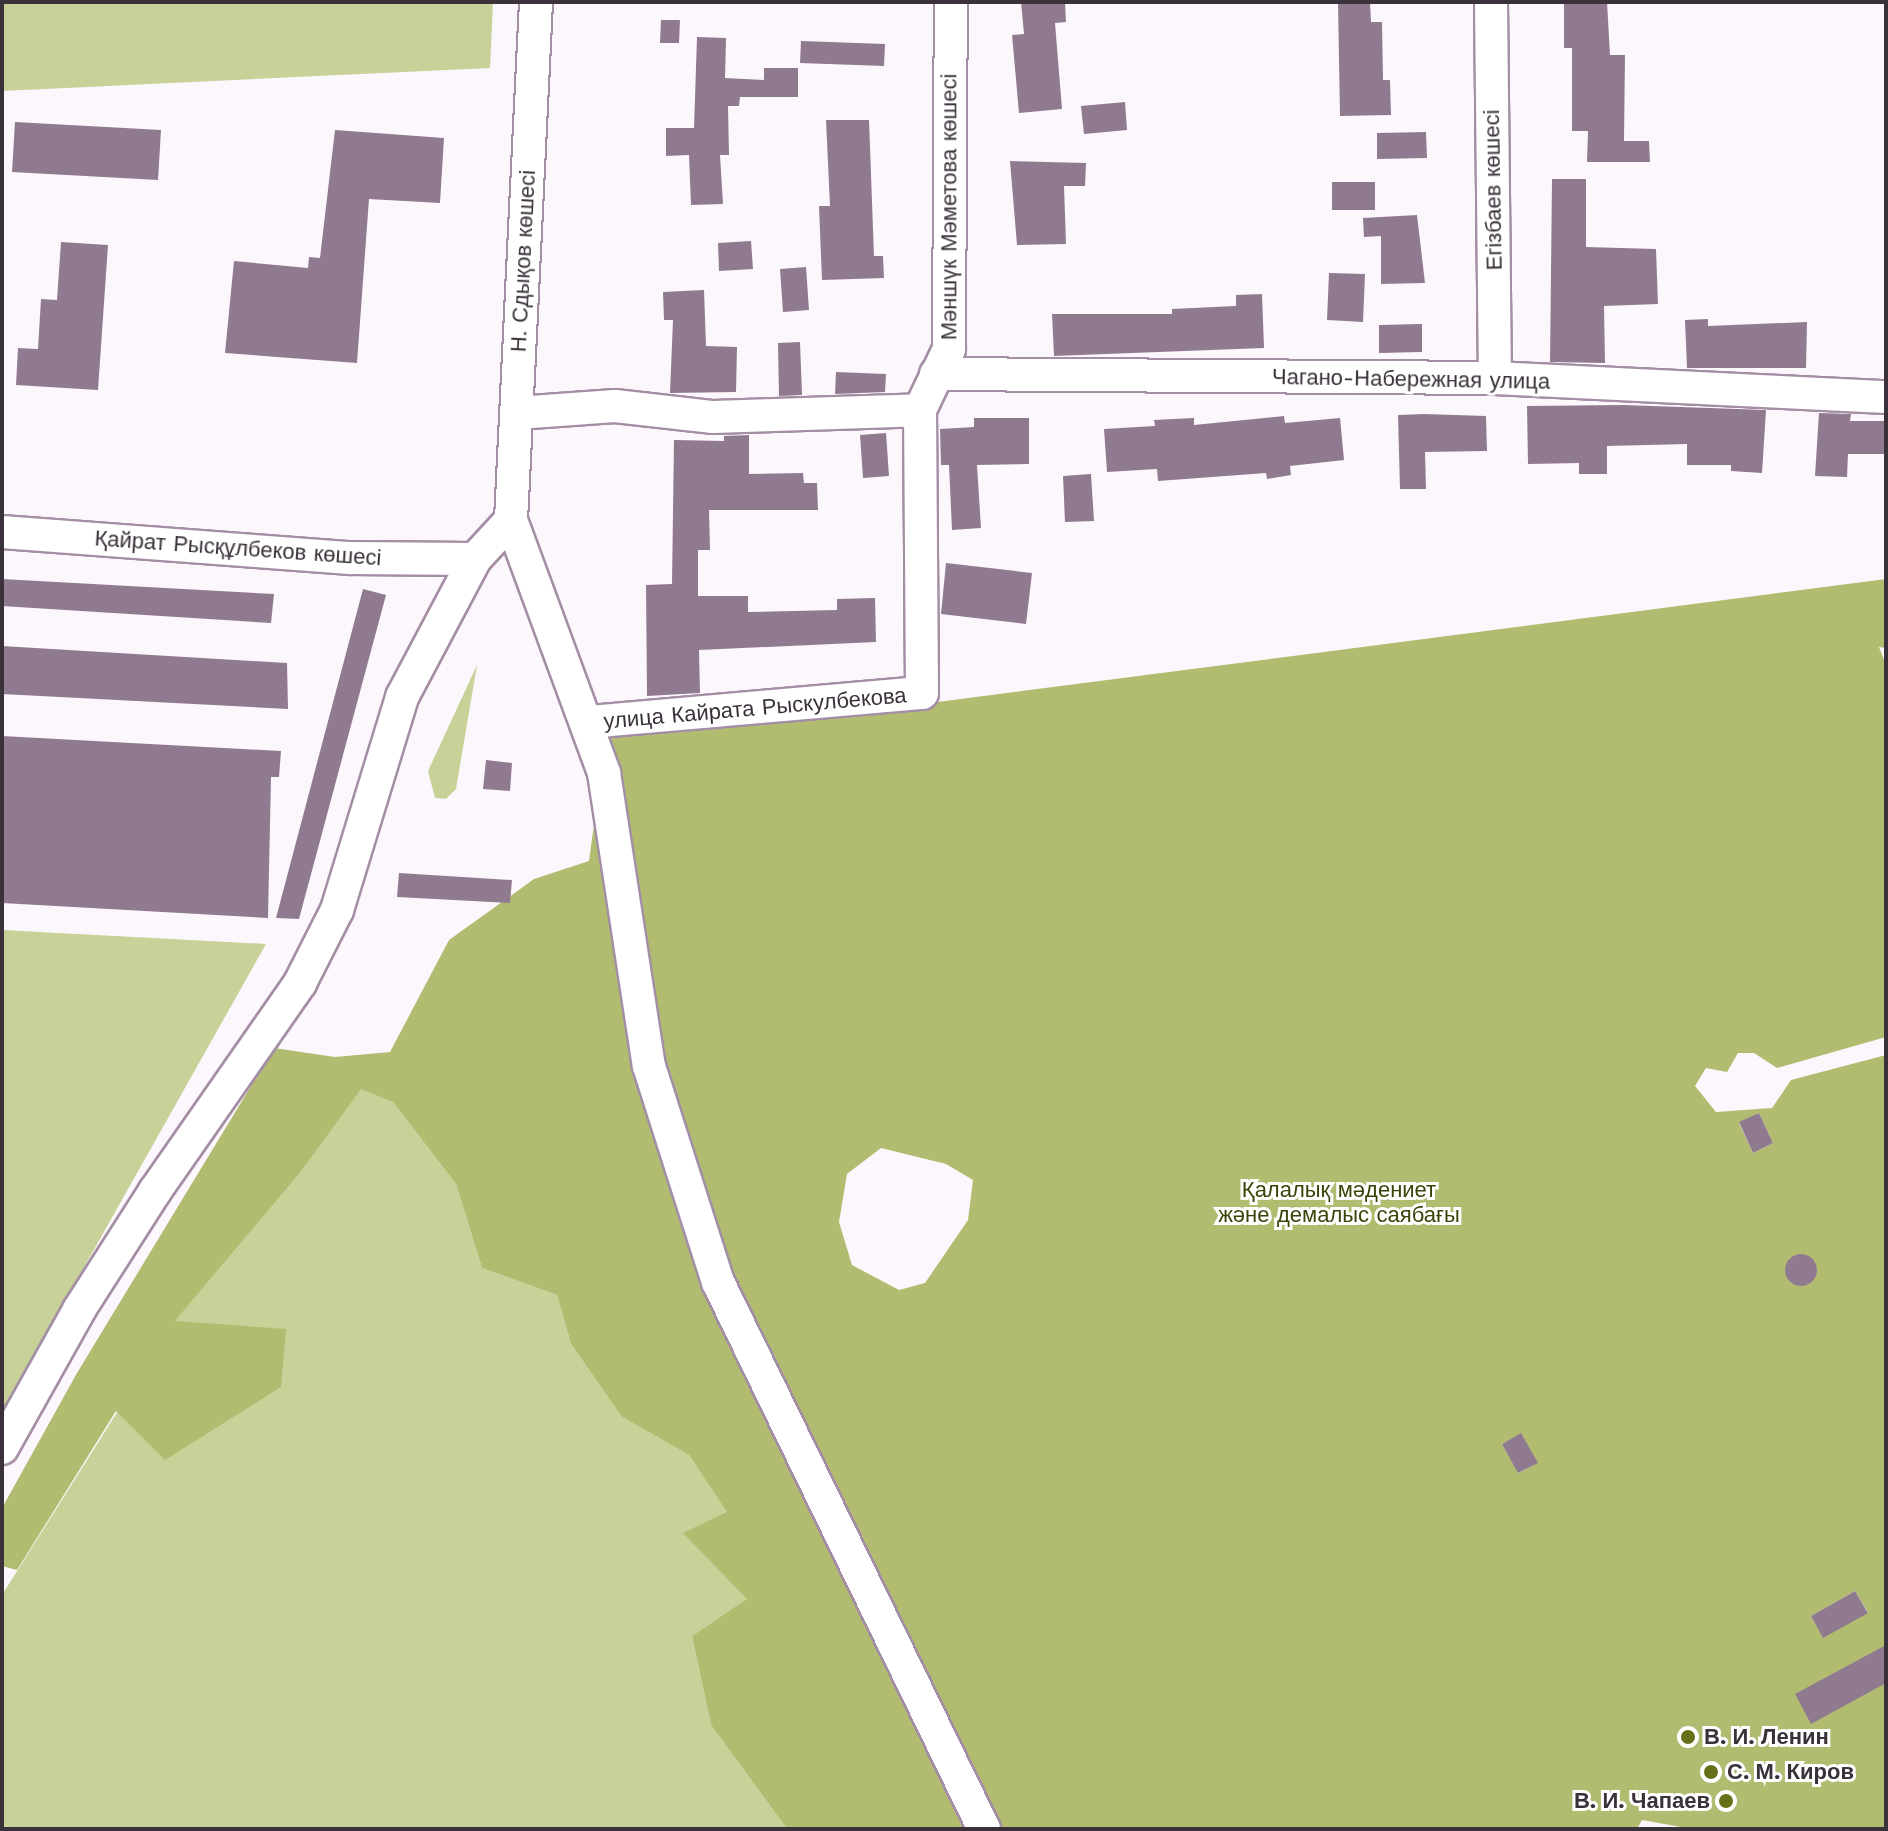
<!DOCTYPE html>
<html>
<head>
<meta charset="utf-8">
<style>
  body { margin:0 }
  #map { position:relative; width:1888px; height:1831px; overflow:hidden; background:#fcf7fc; font-family:"Work Sans",sans-serif }
  div>[style] { position:absolute }
  .green>* { inset:0; background:#c7d198 }
  .forest>* { inset:0; background:#b1bc71 }
  .building>* { inset:0; background:#907a90 }
  .round { border-radius:50% }
  .roads { filter:drop-shadow(2px 0 #a48ea5) drop-shadow(-2px 0 #a48ea5) drop-shadow(0 2px #a48ea5) drop-shadow(0 -2px #a48ea5) }
  .minor>* { height:32px; margin:-16px; padding:0 16px; transform-origin:16px; border-radius:16px; background:#fff }
  .dots>* { width:22px; height:22px; translate:-50% -50%; box-sizing:border-box; border:4px solid #fff; border-radius:50% }
  span { translate:-50% -50%; white-space:nowrap; text-align:center; line-height:1.15; -webkit-text-stroke:6px #fff; paint-order:stroke }
  .street-label { font-size:22px; color:#3a313a }
  .park-label { font-size:22px; color:#3c4308 }
  .poi-label { font-size:22px; color:#3a313a; font-weight:700 }
  .left { translate:0 -50%; text-align:left }
  .right { translate:-100% -50%; text-align:right }
  .frame { position:absolute; inset:0; border:4px solid #3a313a; pointer-events:none }
</style>
</head>
<body>
<div id="map">
  <div class="green">
    <i style="clip-path:polygon(2px 2px,493px 2px,490px 68px,2px 91px)"></i>
    <i style="clip-path:polygon(477px 665px,456px 789px,446px 799px,435px 798px,428px 771px)"></i>
    <i style="clip-path:polygon(2px 930px,266px 944px,2px 1413px)"></i>
    <i style="clip-path:polygon(361px 1088px,393px 1102px,456px 1184px,482px 1268px,557px 1295px,571px 1344px,622px 1417px,689px 1455px,728px 1513px,684px 1533px,748px 1599px,692px 1636px,711px 1725px,787px 1829px,2px 1829px,2px 1595px,174px 1322px,300px 1173px)"></i>
  </div>
  <div class="forest">
    <i style="clip-path:polygon(evenodd,1886px 579px,1886px 648px,1879px 647px,1886px 665px,1886px 1037px,1777px 1068px,1754px 1053px,1738px 1053px,1727px 1072px,1706px 1068px,1695px 1086px,1716px 1112px,1772px 1108px,1791px 1080px,1886px 1055px,1886px 1829px,1692px 1829px,1642px 1820px,1637px 1829px,787px 1829px,711px 1725px,692px 1636px,747px 1599px,683px 1533px,727px 1512px,689px 1455px,622px 1417px,571px 1344px,557px 1295px,482px 1268px,456px 1184px,393px 1102px,361px 1089px,300px 1173px,175px 1321px,286px 1329px,281px 1387px,165px 1460px,116px 1411px,17px 1570px,2px 1566px,2px 1508px,77px 1373px,274px 1048px,335px 1057px,390px 1052px,449px 940px,534px 879px,589px 861px,606px 736px,930px 703px,1886px 579px,1759px 1113px,1773px 1143px,1753px 1153px,1739px 1123px,1759px 1113px,1886px 579px,881px 1148px,946px 1164px,973px 1180px,968px 1220px,925px 1283px,899px 1290px,852px 1265px,839px 1222px,847px 1174px,881px 1148px,1886px 579px,1803px 1254px,1817px 1267px,1809px 1284px,1799px 1286px,1785px 1273px,1794px 1256px,1803px 1254px,1886px 579px,1521px 1434px,1537px 1463px,1519px 1473px,1502px 1444px,1521px 1434px,1886px 579px,1855px 1591px,1868px 1612px,1823px 1637px,1811px 1616px,1855px 1591px)"></i>
  </div>
  <div class="building">
    <i style="clip-path:polygon(1021px 2px,1065px 2px,1066px 22px,1055px 23px,1062px 109px,1019px 113px,1012px 35px,1024px 34px)"></i>
    <i style="clip-path:polygon(1338px 2px,1370px 2px,1371px 22px,1382px 22px,1383px 80px,1390px 80px,1391px 115px,1340px 116px)"></i>
    <i style="clip-path:polygon(1564px 2px,1607px 2px,1610px 55px,1625px 55px,1624px 141px,1649px 141px,1650px 162px,1587px 162px,1588px 131px,1572px 131px,1572px 48px,1564px 48px)"></i>
    <i style="clip-path:polygon(661px 20px,680px 20px,679px 43px,660px 43px)"></i>
    <i style="clip-path:polygon(697px 37px,726px 38px,725px 78px,764px 80px,764px 68px,798px 68px,798px 97px,740px 97px,739px 106px,728px 106px,729px 155px,720px 155px,723px 204px,691px 205px,689px 155px,666px 156px,666px 128px,694px 128px)"></i>
    <i style="clip-path:polygon(801px 41px,885px 44px,884px 66px,800px 63px)"></i>
    <i style="clip-path:polygon(1125px 102px,1127px 130px,1084px 134px,1081px 106px)"></i>
    <i style="clip-path:polygon(826px 120px,869px 120px,874px 256px,883px 256px,884px 278px,822px 280px,819px 206px,830px 206px)"></i>
    <i style="clip-path:polygon(15px 122px,161px 130px,158px 180px,12px 172px)"></i>
    <i style="clip-path:polygon(335px 130px,444px 138px,440px 203px,369px 199px,357px 363px,225px 353px,234px 261px,308px 268px,309px 257px,320px 258px)"></i>
    <i style="clip-path:polygon(1426px 132px,1427px 158px,1377px 159px,1377px 133px)"></i>
    <i style="clip-path:polygon(1010px 161px,1086px 163px,1085px 186px,1064px 186px,1066px 244px,1017px 245px)"></i>
    <i style="clip-path:polygon(1552px 179px,1586px 179px,1586px 247px,1656px 249px,1658px 304px,1604px 306px,1605px 363px,1550px 362px)"></i>
    <i style="clip-path:polygon(1332px 182px,1375px 182px,1375px 210px,1332px 210px)"></i>
    <i style="clip-path:polygon(1417px 215px,1425px 283px,1381px 284px,1381px 236px,1364px 237px,1363px 218px)"></i>
    <i style="clip-path:polygon(751px 241px,753px 269px,719px 271px,718px 243px)"></i>
    <i style="clip-path:polygon(61px 242px,108px 245px,98px 390px,16px 385px,18px 348px,38px 349px,41px 299px,57px 300px)"></i>
    <i style="clip-path:polygon(806px 267px,809px 310px,783px 312px,780px 269px)"></i>
    <i style="clip-path:polygon(1329px 273px,1365px 274px,1363px 322px,1327px 320px)"></i>
    <i style="clip-path:polygon(704px 290px,706px 346px,737px 347px,736px 392px,670px 393px,673px 320px,664px 320px,663px 292px)"></i>
    <i style="clip-path:polygon(1262px 294px,1264px 348px,1054px 356px,1052px 314px,1172px 314px,1172px 309px,1236px 306px,1236px 295px)"></i>
    <i style="clip-path:polygon(1708px 319px,1708px 326px,1807px 322px,1806px 368px,1687px 368px,1685px 320px)"></i>
    <i style="clip-path:polygon(1422px 324px,1422px 352px,1379px 353px,1379px 325px)"></i>
    <i style="clip-path:polygon(800px 342px,802px 395px,779px 396px,778px 343px)"></i>
    <i style="clip-path:polygon(836px 372px,886px 374px,885px 392px,835px 394px)"></i>
    <i style="clip-path:polygon(1623px 405px,1766px 410px,1762px 473px,1731px 471px,1731px 465px,1687px 465px,1687px 444px,1607px 446px,1607px 474px,1579px 474px,1579px 463px,1528px 464px,1527px 406px)"></i>
    <i style="clip-path:polygon(1819px 413px,1851px 414px,1850px 421px,1886px 421px,1886px 454px,1848px 454px,1847px 477px,1815px 476px)"></i>
    <i style="clip-path:polygon(1424px 414px,1486px 416px,1487px 451px,1425px 452px,1426px 489px,1400px 489px,1398px 415px)"></i>
    <i style="clip-path:polygon(1284px 416px,1285px 423px,1340px 418px,1344px 460px,1290px 466px,1291px 475px,1267px 479px,1266px 473px,1158px 481px,1157px 469px,1107px 472px,1104px 429px,1155px 426px,1154px 420px,1194px 418px,1194px 425px)"></i>
    <i style="clip-path:polygon(974px 418px,1029px 418px,1029px 464px,977px 465px,981px 528px,952px 530px,949px 465px,941px 465px,940px 429px,974px 427px)"></i>
    <i style="clip-path:polygon(886px 433px,889px 476px,863px 478px,860px 435px)"></i>
    <i style="clip-path:polygon(749px 435px,749px 474px,803px 473px,804px 483px,817px 483px,818px 510px,709px 510px,710px 550px,698px 550px,698px 596px,748px 596px,748px 612px,837px 610px,837px 599px,875px 598px,876px 642px,699px 650px,700px 693px,647px 696px,646px 585px,672px 584px,674px 440px,724px 441px,724px 436px)"></i>
    <i style="clip-path:polygon(1091px 474px,1094px 521px,1065px 522px,1063px 476px)"></i>
    <i style="clip-path:polygon(946px 563px,1032px 573px,1026px 624px,941px 614px)"></i>
    <i style="clip-path:polygon(2px 579px,274px 594px,271px 623px,2px 606px)"></i>
    <i style="clip-path:polygon(363px 589px,386px 595px,299px 919px,276px 918px)"></i>
    <i style="clip-path:polygon(2px 646px,287px 663px,288px 709px,2px 694px)"></i>
    <i style="clip-path:polygon(2px 736px,281px 751px,279px 777px,271px 777px,268px 918px,2px 903px)"></i>
    <i style="clip-path:polygon(486px 760px,512px 763px,510px 791px,483px 789px)"></i>
    <i style="clip-path:polygon(399px 873px,512px 880px,510px 903px,397px 897px)"></i>
    <i style="clip-path:polygon(1759px 1113px,1773px 1143px,1753px 1153px,1739px 1122px)"></i>
    <i class="round" style="left:1785px;top:1254px;width:32px;height:32px"></i>
    <i style="clip-path:polygon(1521px 1433px,1538px 1463px,1518px 1473px,1502px 1444px)"></i>
    <i style="clip-path:polygon(1855px 1591px,1868px 1613px,1823px 1638px,1811px 1616px)"></i>
    <i style="clip-path:polygon(1886px 1645px,1886px 1683px,1811px 1724px,1795px 1694px)"></i>
  </div>
  <div class="roads">
    <div class="minor">
      <i style="left:536px;top:2px;width:519px;rotate:92.76deg"></i>
      <i style="left:511px;top:520px;width:270px;rotate:69.8deg"></i>
      <i style="left:604px;top:773px;width:296px;rotate:81.3deg"></i>
      <i style="left:649px;top:1066px;width:227px;rotate:72.3deg"></i>
      <i style="left:718px;top:1282px;width:608px;rotate:64.07deg"></i>
      <i style="left:1491px;top:2px;width:376px;rotate:89.4deg"></i>
      <i style="left:936px;top:374px;width:559px;rotate:0.41deg"></i>
      <i style="left:1495px;top:378px;width:391px;rotate:2.8deg"></i>
      <i style="left:517px;top:413px;width:98px;rotate:-4.1deg"></i>
      <i style="left:615px;top:406px;width:99px;rotate:6.4deg"></i>
      <i style="left:713px;top:417px;width:207px;rotate:-1.9deg"></i>
      <i style="left:2px;top:532px;width:349px;rotate:4.3deg"></i>
      <i style="left:350px;top:558px;width:125px;rotate:0.5deg"></i>
      <i style="left:589px;top:722px;width:334px;rotate:-5deg"></i>
      <i style="left:922px;top:693px;width:283px;rotate:-90.4deg"></i>
      <i style="left:920px;top:410px;width:68px;rotate:-64.6deg"></i>
      <i style="left:949px;top:349px;width:347px;rotate:-89.7deg"></i>
      <i style="left:2px;top:1448px;width:158px;rotate:-60.8deg"></i>
      <i style="left:79px;top:1310px;width:141px;rotate:-57.4deg"></i>
      <i style="left:155px;top:1191px;width:254px;rotate:-55.1deg"></i>
      <i style="left:300px;top:983px;width:82px;rotate:-63.1deg"></i>
      <i style="left:337px;top:910px;width:223px;rotate:-73deg"></i>
      <i style="left:402px;top:697px;width:156px;rotate:-62.1deg"></i>
      <i style="left:475px;top:559px;width:53px;rotate:-47.3deg"></i>
    </div>
  </div>
  <div class="dots">
    <i style="left:1688px;top:1737px;background:#677019"></i>
    <i style="left:1711px;top:1772px;background:#677019"></i>
    <i style="left:1726px;top:1801px;background:#677019"></i>
  </div>
  <div class="street-label">
    <span style="left:1493px;top:190px;rotate:-91deg">Егізбаев көшесі</span>
    <span style="left:949px;top:207px;rotate:-90deg">Мәншүк Мәметова көшесі</span>
    <span style="left:523px;top:261px;rotate:-87deg">Н. Сдықов көшесі</span>
    <span style="left:1411px;top:379px;rotate:1deg">Чагано-Набережная улица</span>
    <span style="left:238px;top:548px;rotate:4deg">Қайрат Рысқұлбеков көшесі</span>
    <span style="left:755px;top:708px;rotate:-5deg">улица Кайрата Рыскулбекова</span>
  </div>
  <div class="park-label">
    <span style="left:1339px;top:1202px">Қалалық мәдениет<br>және демалыс саябағы</span>
  </div>
  <div class="poi-label">
    <span class="left" style="left:1704px;top:1737px">В. И. Ленин</span>
    <span class="left" style="left:1727px;top:1772px">С. М. Киров</span>
    <span class="right" style="left:1710px;top:1801px">В. И. Чапаев</span>
  </div>
  <div class="frame"></div>
</div>
</body>
</html>
